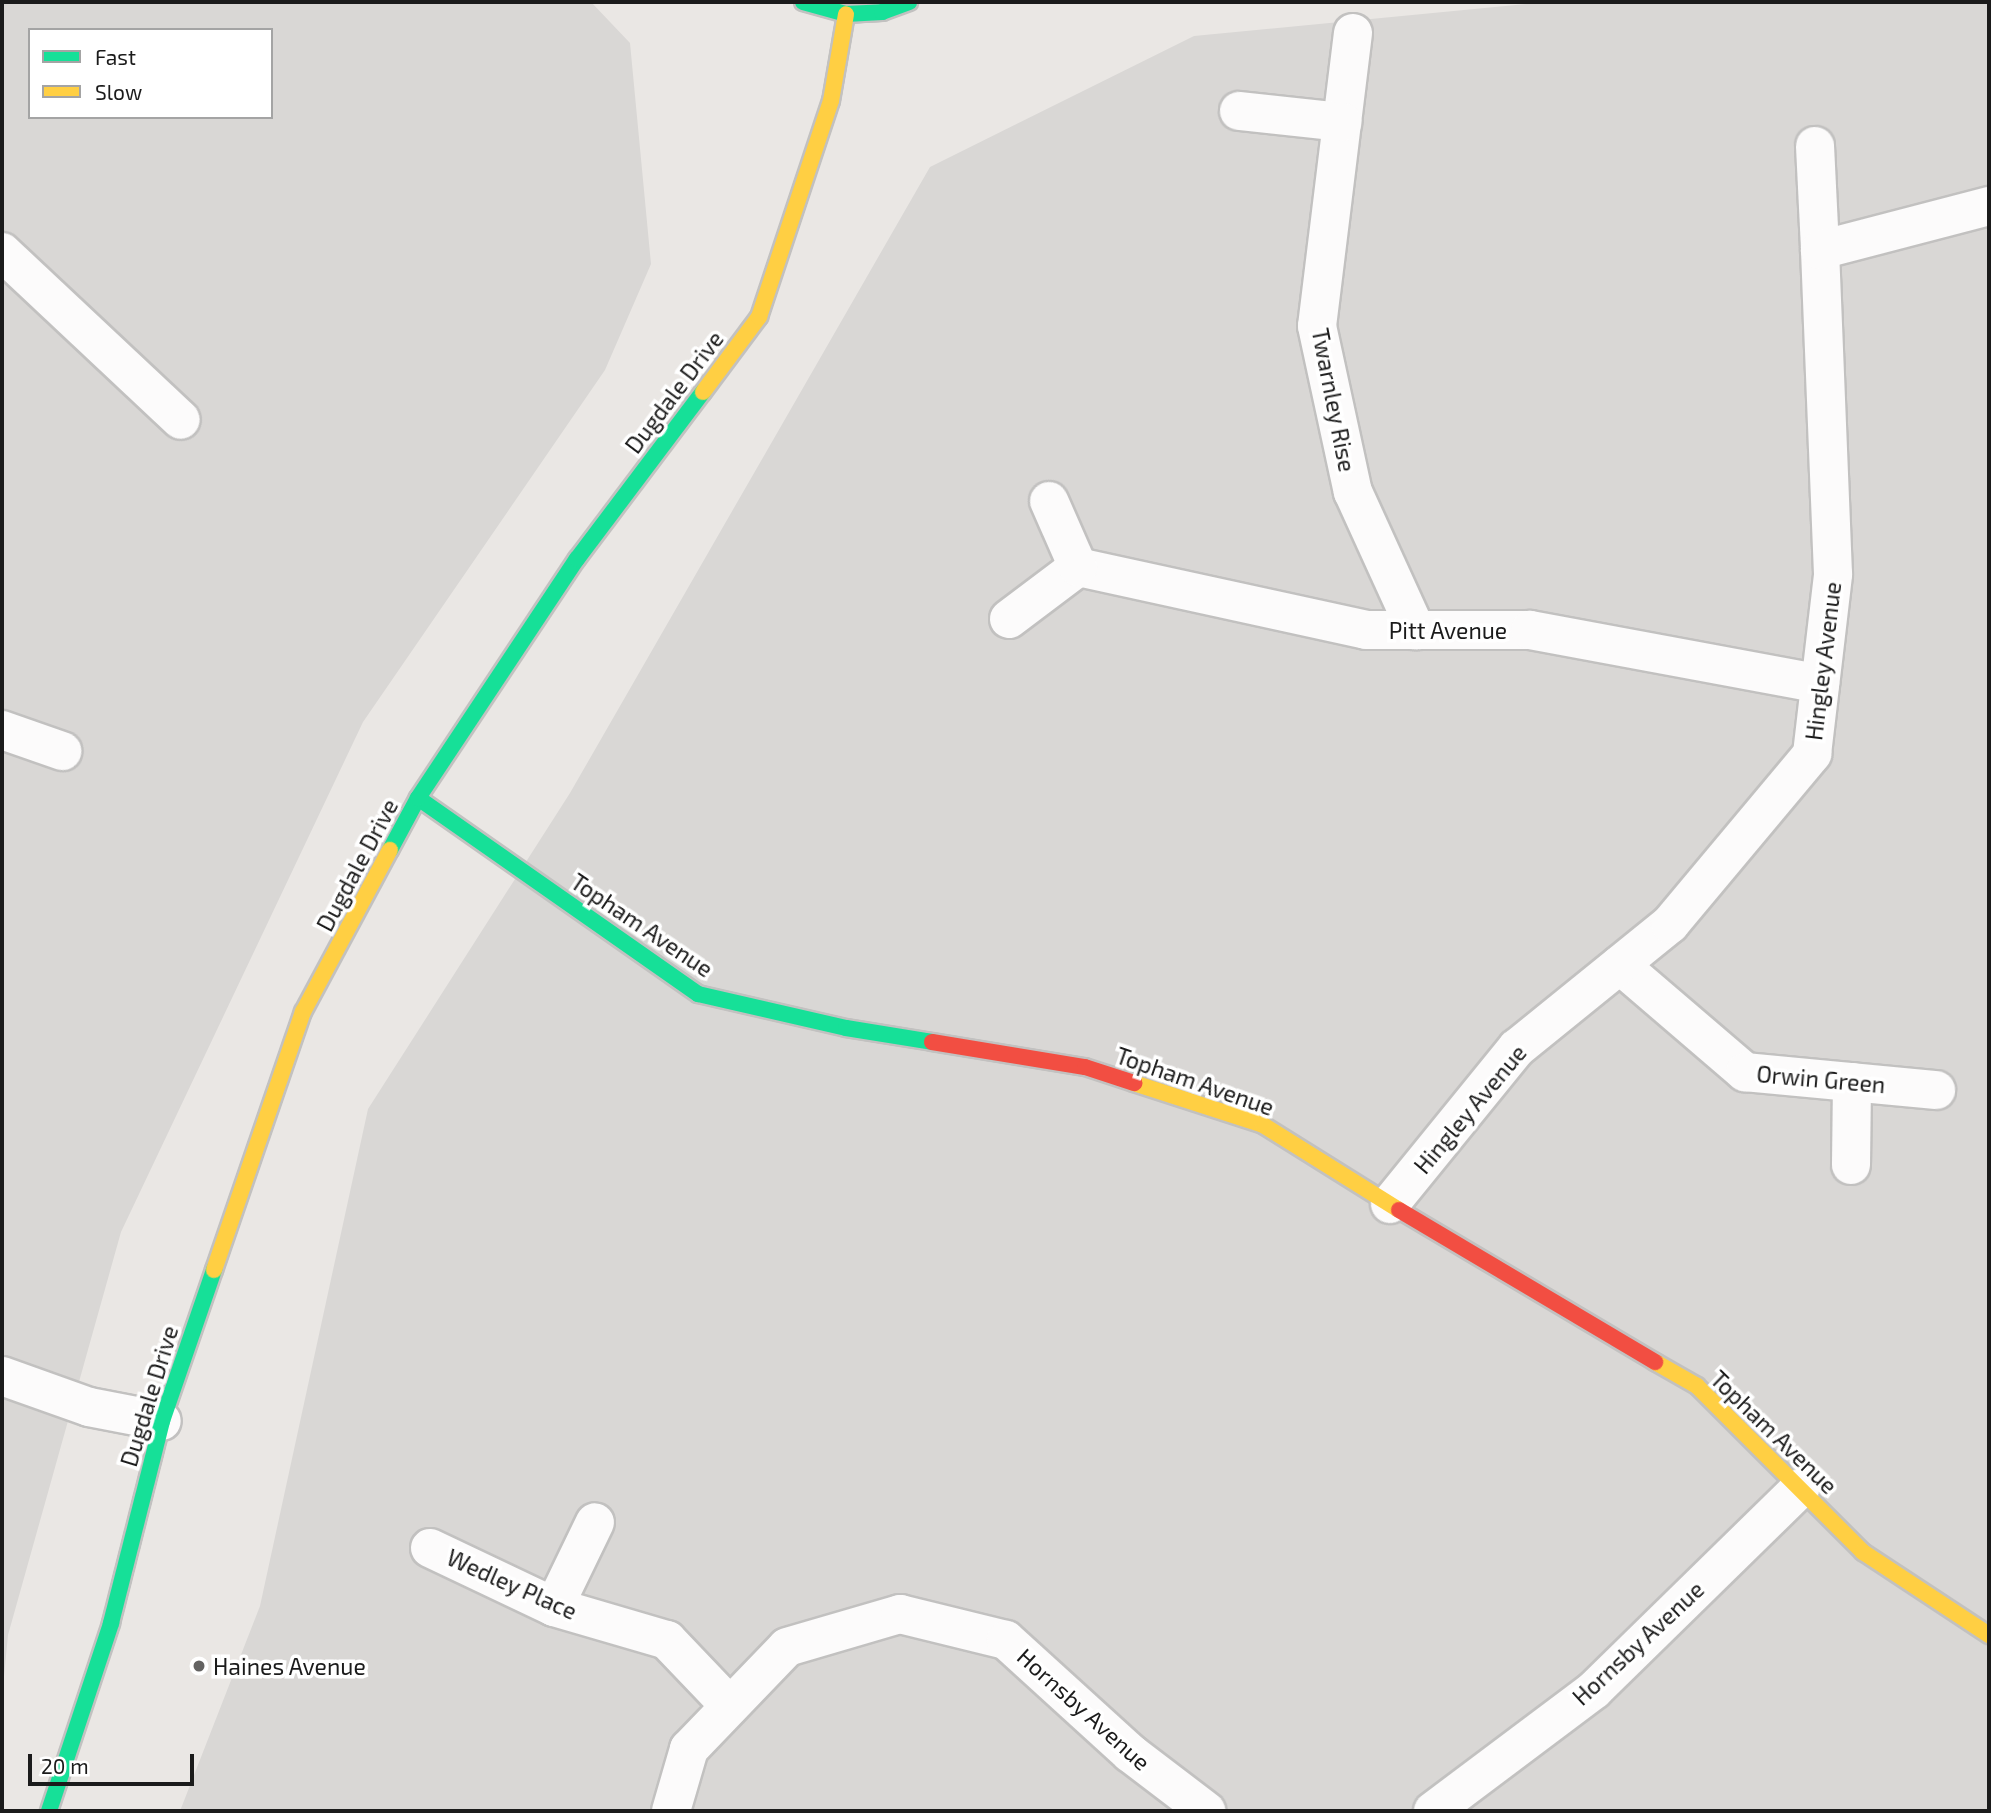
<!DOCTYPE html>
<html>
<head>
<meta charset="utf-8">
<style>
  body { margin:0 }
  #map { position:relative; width:1991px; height:1813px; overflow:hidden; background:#eae7e4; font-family:"Exo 2",sans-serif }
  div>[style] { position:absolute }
  .residential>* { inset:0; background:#d9d7d5 }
  .roads { filter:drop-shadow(2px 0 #c2c1c0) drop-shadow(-2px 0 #c2c1c0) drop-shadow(0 2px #c2c1c0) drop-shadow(0 -2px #c2c1c0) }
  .street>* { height:38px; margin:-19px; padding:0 19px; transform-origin:19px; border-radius:19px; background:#fcfbfb }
  .fast>* { height:16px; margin:-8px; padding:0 8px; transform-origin:8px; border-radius:8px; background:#16e098 }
  .slow>* { height:16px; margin:-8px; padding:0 8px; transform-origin:8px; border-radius:8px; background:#ffcf43 }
  .jam>* { height:16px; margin:-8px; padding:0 8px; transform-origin:8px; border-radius:8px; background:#f24e42 }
  .dots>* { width:19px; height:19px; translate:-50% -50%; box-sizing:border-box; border:4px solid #fff; border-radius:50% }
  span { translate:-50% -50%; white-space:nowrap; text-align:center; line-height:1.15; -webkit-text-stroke:7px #fff; paint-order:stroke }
  .street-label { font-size:23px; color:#1b1b1b }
  .poi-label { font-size:23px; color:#1b1b1b }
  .left { translate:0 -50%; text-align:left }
  .frame { position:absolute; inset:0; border:4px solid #1b1b1b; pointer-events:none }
  .legend { position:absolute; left:28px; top:28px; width:245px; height:91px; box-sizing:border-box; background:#fff; border:2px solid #a4a4a4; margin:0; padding:9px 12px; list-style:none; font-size:21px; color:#1b1b1b }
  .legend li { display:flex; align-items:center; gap:14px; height:35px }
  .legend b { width:35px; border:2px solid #a4a4a4 }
  .scale { position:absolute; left:28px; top:1754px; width:166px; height:32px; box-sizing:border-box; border:4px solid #1b1b1b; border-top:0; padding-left:9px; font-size:21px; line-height:24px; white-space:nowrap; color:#1b1b1b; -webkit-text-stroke:5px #fff; paint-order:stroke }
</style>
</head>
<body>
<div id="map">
  <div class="residential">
    <i style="clip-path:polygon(evenodd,2px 2px,591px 2px,630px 43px,651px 264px,605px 370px,363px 722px,121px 1232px,8px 1635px,2px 1697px,2px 2px,30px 30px,271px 30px,271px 117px,30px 117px,30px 30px)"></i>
    <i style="clip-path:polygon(1546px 2px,1989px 2px,1989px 1811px,180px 1811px,260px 1606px,368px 1109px,570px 793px,930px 167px,1194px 36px)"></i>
  </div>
  <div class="roads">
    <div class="street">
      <i style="left:1353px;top:33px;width:295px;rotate:97deg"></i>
      <i style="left:1317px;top:326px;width:170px;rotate:77.8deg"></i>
      <i style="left:1353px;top:492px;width:152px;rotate:65.5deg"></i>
      <i style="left:1239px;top:111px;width:104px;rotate:6.1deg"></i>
      <i style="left:1815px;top:146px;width:104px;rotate:87.2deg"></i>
      <i style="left:2px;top:252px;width:245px;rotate:43.2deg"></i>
      <i style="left:1078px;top:567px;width:295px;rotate:12.3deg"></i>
      <i style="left:1366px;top:630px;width:164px"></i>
      <i style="left:1530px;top:630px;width:295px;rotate:10.5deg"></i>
      <i style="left:1009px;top:619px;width:86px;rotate:-37deg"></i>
      <i style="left:1078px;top:567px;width:72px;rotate:-113.7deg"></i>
      <i style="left:2px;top:730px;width:64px;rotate:19.3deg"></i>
      <i style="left:1620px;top:965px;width:165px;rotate:40.6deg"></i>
      <i style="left:1745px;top:1072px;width:192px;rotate:5.4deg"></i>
      <i style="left:1851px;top:1165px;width:83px;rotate:-89.3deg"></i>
      <i style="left:1390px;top:1204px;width:201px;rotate:-50.9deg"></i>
      <i style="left:1517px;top:1048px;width:197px;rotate:-39deg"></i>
      <i style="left:1670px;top:924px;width:222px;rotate:-50.1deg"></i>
      <i style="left:1812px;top:754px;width:181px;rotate:-83.3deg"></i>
      <i style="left:1833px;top:574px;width:324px;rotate:-92.3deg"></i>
      <i style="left:1820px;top:250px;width:175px;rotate:-14.6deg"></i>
      <i style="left:2px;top:1376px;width:92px;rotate:19.6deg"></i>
      <i style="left:89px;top:1407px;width:74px;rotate:10.9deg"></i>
      <i style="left:430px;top:1548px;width:137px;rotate:25.4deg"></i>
      <i style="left:554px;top:1607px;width:118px;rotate:16.3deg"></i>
      <i style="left:667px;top:1640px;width:91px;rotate:46.3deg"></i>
      <i style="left:554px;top:1607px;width:94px;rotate:-64.2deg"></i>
      <i style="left:671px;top:1811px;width:65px;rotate:-73.8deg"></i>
      <i style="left:689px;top:1749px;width:141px;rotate:-46.1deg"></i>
      <i style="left:787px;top:1647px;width:118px;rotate:-16.3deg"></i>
      <i style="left:900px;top:1614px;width:109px;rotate:13.8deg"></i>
      <i style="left:1006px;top:1640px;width:168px;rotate:42.3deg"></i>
      <i style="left:1130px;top:1753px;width:96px;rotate:37.3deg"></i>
      <i style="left:1433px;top:1811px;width:201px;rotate:-36.9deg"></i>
      <i style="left:1594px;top:1690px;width:289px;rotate:-44.4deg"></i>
    </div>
    <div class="fast">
      <i style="left:803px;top:2px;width:45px;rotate:15.6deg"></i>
      <i style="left:846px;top:14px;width:36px;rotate:-3deg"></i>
      <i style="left:882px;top:12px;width:29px;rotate:-20deg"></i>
      <i style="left:418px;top:798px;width:342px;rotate:35deg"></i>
      <i style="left:698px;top:994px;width:152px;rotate:12.9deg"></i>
      <i style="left:846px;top:1028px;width:87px;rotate:9.2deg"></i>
      <i style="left:390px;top:850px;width:59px;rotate:-61.7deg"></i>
      <i style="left:418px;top:798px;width:287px;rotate:-56.4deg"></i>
      <i style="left:577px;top:559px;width:209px;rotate:-53deg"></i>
      <i style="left:49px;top:1811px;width:198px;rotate:-71.7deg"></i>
      <i style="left:111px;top:1623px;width:208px;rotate:-75.8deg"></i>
      <i style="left:162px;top:1421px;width:160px;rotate:-71deg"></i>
    </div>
    <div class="slow">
      <i style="left:703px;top:392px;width:94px;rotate:-53.3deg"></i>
      <i style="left:759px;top:317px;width:228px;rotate:-71.6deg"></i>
      <i style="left:831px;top:101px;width:88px;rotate:-80.2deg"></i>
      <i style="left:1134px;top:1083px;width:136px;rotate:18deg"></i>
      <i style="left:1263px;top:1125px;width:160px;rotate:32deg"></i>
      <i style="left:214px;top:1270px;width:273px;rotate:-71deg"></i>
      <i style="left:303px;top:1012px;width:184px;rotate:-61.8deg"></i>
      <i style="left:1655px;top:1362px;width:48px;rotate:29.7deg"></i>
      <i style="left:1697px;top:1386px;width:235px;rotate:45deg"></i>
      <i style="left:1863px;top:1552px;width:151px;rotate:33.4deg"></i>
    </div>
    <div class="jam">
      <i style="left:932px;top:1042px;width:155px;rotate:9.3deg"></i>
      <i style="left:1085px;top:1067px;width:52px;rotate:18.1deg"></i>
      <i style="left:1399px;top:1210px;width:298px;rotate:30.7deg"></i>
    </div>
  </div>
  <div class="dots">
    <i style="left:199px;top:1666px;background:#636261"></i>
  </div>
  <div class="street-label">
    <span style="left:674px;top:392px;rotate:-53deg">Dugdale Drive</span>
    <span style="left:1334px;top:400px;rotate:79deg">Twarnley Rise</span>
    <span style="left:1448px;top:630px">Pitt Avenue</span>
    <span style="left:1823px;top:661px;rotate:-83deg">Hingley Avenue</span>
    <span style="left:357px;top:865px;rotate:-62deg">Dugdale Drive</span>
    <span style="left:642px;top:925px;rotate:34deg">Topham Avenue</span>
    <span style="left:1821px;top:1079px;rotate:5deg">Orwin Green</span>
    <span style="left:1195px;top:1081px;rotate:19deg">Topham Avenue</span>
    <span style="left:1470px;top:1109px;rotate:-50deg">Hingley Avenue</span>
    <span style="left:149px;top:1396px;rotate:-73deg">Dugdale Drive</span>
    <span style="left:1774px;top:1432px;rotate:44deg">Topham Avenue</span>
    <span style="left:512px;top:1584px;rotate:24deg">Wedley Place</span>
    <span style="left:1638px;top:1643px;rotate:-43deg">Hornsby Avenue</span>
    <span style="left:1084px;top:1709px;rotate:42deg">Hornsby Avenue</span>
  </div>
  <div class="poi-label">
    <span class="left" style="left:213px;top:1666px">Haines Avenue</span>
  </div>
  <div class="frame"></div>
  <ul class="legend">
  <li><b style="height:9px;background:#16e098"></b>Fast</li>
  <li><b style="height:9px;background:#ffcf43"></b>Slow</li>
  </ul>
  <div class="scale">20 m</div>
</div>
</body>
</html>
